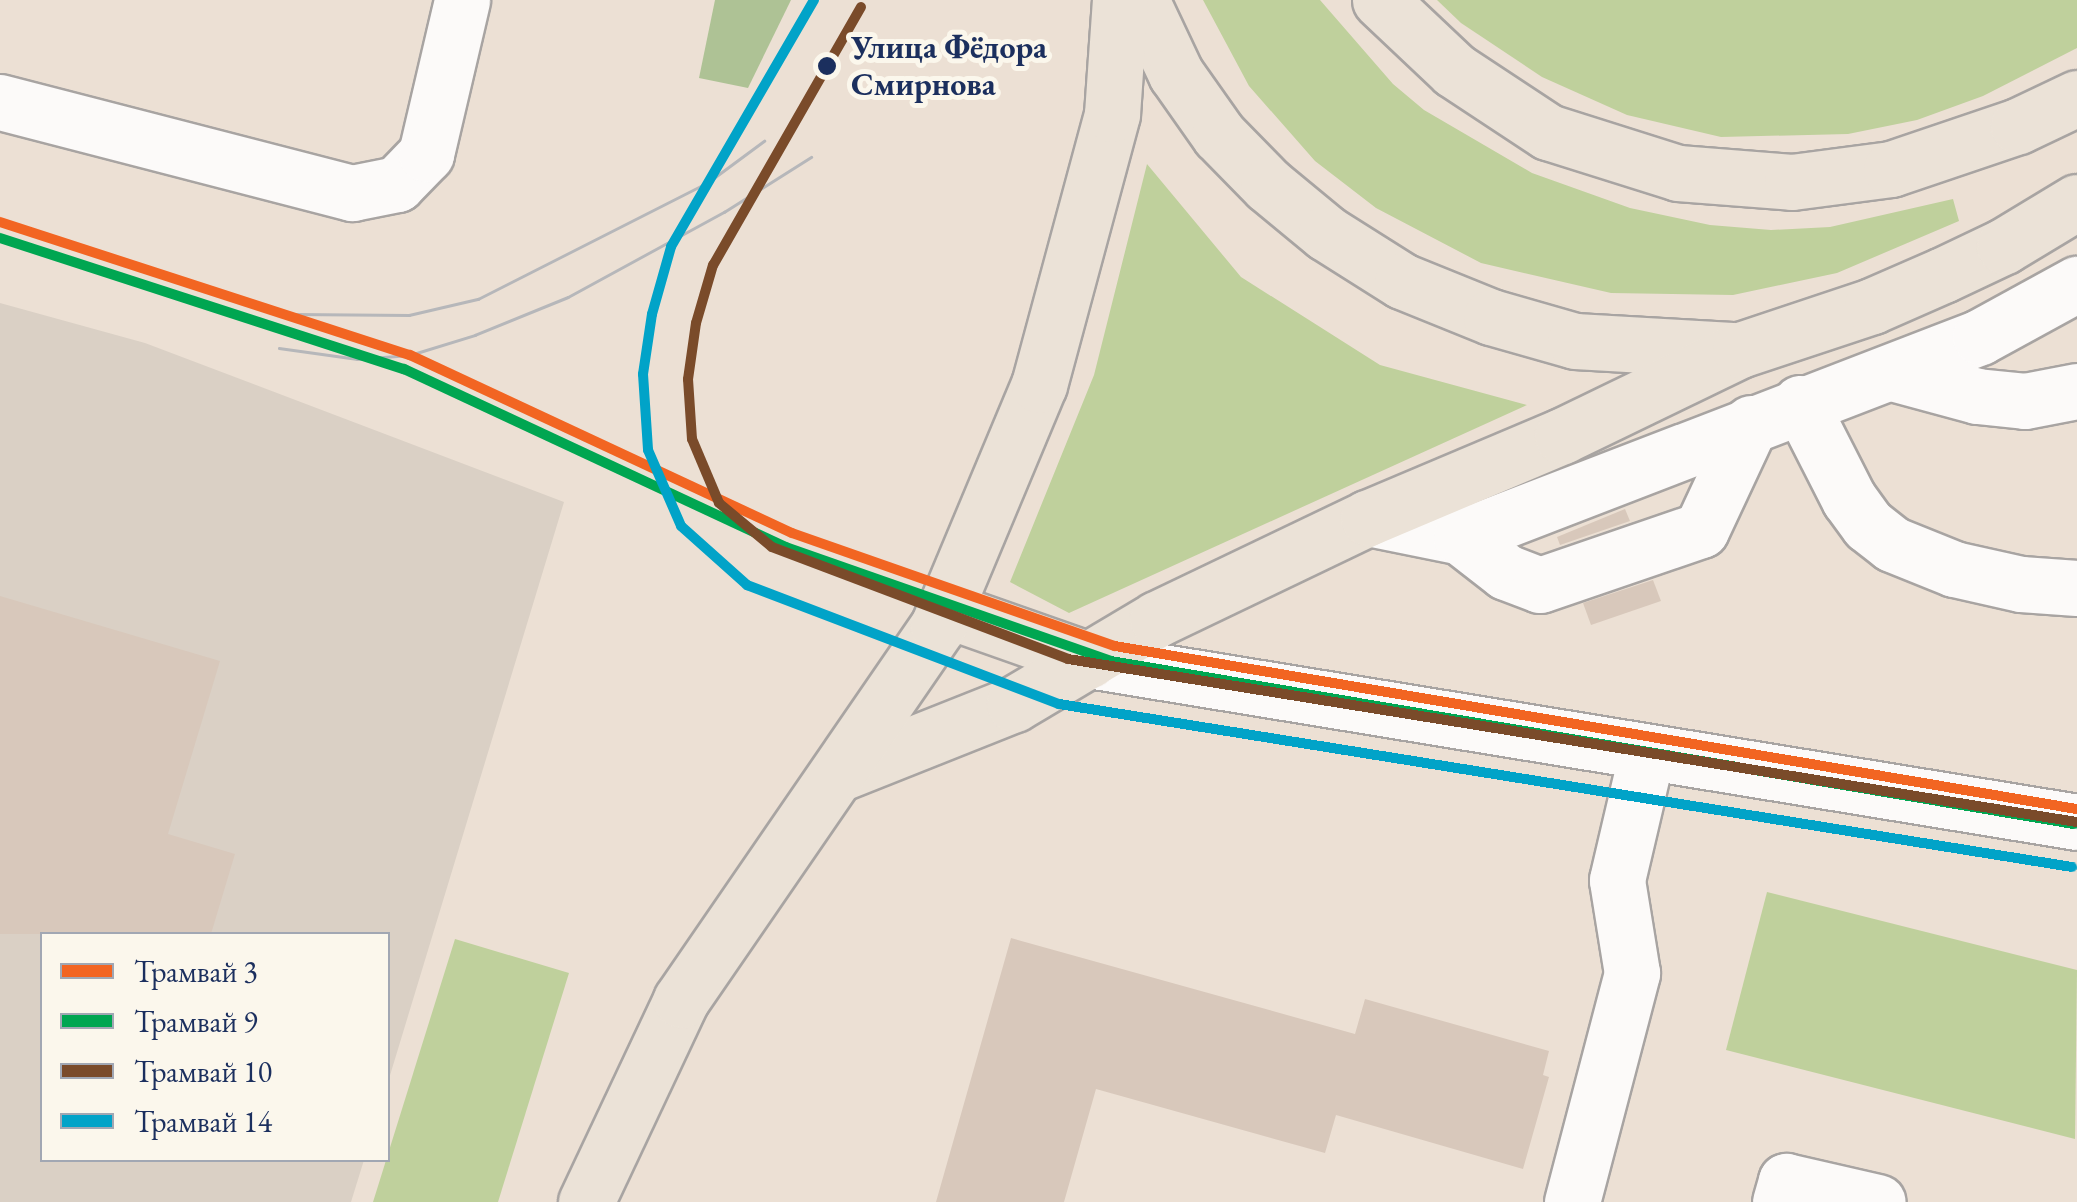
<!DOCTYPE html>
<html>
<head>
<meta charset="utf-8">
<style>
  body { margin:0 }
  #map { position:relative; width:2077px; height:1202px; overflow:hidden; background:#ece0d4; font-family:"EB Garamond",serif }
  div>[style] { position:absolute }
  .industrial>* { inset:0; background:#dad0c5 }
  .green>* { inset:0; background:#bfd09c }
  .forest>* { inset:0; background:#aec295 }
  .building>* { inset:0; background:#d8c8bb }
  .roads { filter:drop-shadow(2px 0 #a8a4a2) drop-shadow(-2px 0 #a8a4a2) drop-shadow(0 2px #a8a4a2) drop-shadow(0 -2px #a8a4a2) }
  .minor>* { height:55px; margin:-27.5px; padding:0 27.5px; transform-origin:27.5px; border-radius:27.5px; background:#fcfaf9 }
  .major>* { height:55px; margin:-27.5px; padding:0 27.5px; transform-origin:27.5px; border-radius:27.5px; background:#ebe2d7 }
  .tram>* { height:2.5px; margin:-1.25px; padding:0 1.25px; transform-origin:1.25px; border-radius:1.25px; background:#b6b7ba }
  .tram-1>* { height:10px; margin:-5px; padding:0 5px; transform-origin:5px; border-radius:5px; background:#f26522 }
  .tram-2>* { height:10px; margin:-5px; padding:0 5px; transform-origin:5px; border-radius:5px; background:#00a651 }
  .tram-3>* { height:10px; margin:-5px; padding:0 5px; transform-origin:5px; border-radius:5px; background:#7a4b2a }
  .tram-4>* { height:10px; margin:-5px; padding:0 5px; transform-origin:5px; border-radius:5px; background:#01a3c8 }
  .dots>* { width:28px; height:28px; translate:-50% -50%; box-sizing:border-box; border:5px solid #fbf7ec; border-radius:50% }
  span { translate:-50% -50%; white-space:nowrap; text-align:center; line-height:1.15; -webkit-text-stroke:10px #fbf7ec; paint-order:stroke }
  .stop-label { font-size:32px; color:#1b2f5e; font-weight:700 }
  .left { translate:0 -50%; text-align:left }
  .legend { position:absolute; left:40px; top:932px; width:350px; height:230px; box-sizing:border-box; background:#fbf7ec; border:2px solid #a1a7b3; margin:0; padding:12px 18px; list-style:none; font-size:30px; color:#1b2f5e }
  .legend li { display:flex; align-items:center; gap:20px; height:50px }
  .legend b { width:50px; border:2px solid #a1a7b3 }
</style>
</head>
<body>
<div id="map">
  <div class="industrial">
    <i style="clip-path:polygon(0 303px,145px 343px,564px 502px,388px 1082px,388px 934px,42px 934px,42px 1160px,364px 1160px,351px 1202px,0 1202px)"></i>
  </div>
  <div class="green">
    <i style="clip-path:polygon(1203px 0,1320px 0,1393px 84px,1424px 110px,1532px 173px,1630px 208px,1710px 225px,1771px 230px,1830px 227px,1953px 199px,1959px 221px,1837px 273px,1733px 295px,1611px 293px,1481px 263px,1376px 208px,1315px 161px,1249px 86px)"></i>
    <i style="clip-path:polygon(1437px 0,2077px 0,2077px 48px,1983px 96px,1917px 120px,1848px 134px,1721px 137px,1627px 115px,1542px 77px,1461px 23px)"></i>
    <i style="clip-path:polygon(1147px 164px,1241px 277px,1380px 365px,1527px 405px,1069px 613px,1010px 582px,1094px 375px)"></i>
    <i style="clip-path:polygon(1767px 892px,2077px 970px,2075px 1139px,1726px 1050px)"></i>
    <i style="clip-path:polygon(455px 939px,569px 973px,498px 1202px,373px 1202px)"></i>
  </div>
  <div class="forest">
    <i style="clip-path:polygon(715px 0,791px 0,748px 88px,699px 78px)"></i>
  </div>
  <div class="building">
    <i style="clip-path:polygon(1625px 509px,1630px 521px,1560px 545px,1557px 537px)"></i>
    <i style="clip-path:polygon(1653px 580px,1661px 601px,1591px 625px,1583px 603px)"></i>
    <i style="clip-path:polygon(0 596px,220px 661px,168px 834px,235px 854px,211px 934px,0 934px)"></i>
    <i style="clip-path:polygon(1011px 938px,1355px 1034px,1365px 999px,1549px 1051px,1543px 1075px,1549px 1077px,1523px 1169px,1336px 1115px,1325px 1153px,1096px 1089px,1064px 1202px,936px 1202px)"></i>
  </div>
  <div class="roads">
    <div class="minor">
      <i style="left:0;top:102px;width:364px;rotate:14.5deg"></i>
      <i style="left:352px;top:193px;width:46px;rotate:-11.3deg"></i>
      <i style="left:397px;top:184px;width:42px;rotate:-46deg"></i>
      <i style="left:426px;top:154px;width:158px;rotate:-76.8deg"></i>
      <i style="left:1892px;top:373px;width:88px;rotate:15.1deg"></i>
      <i style="left:1977px;top:396px;width:48px;rotate:5.9deg"></i>
      <i style="left:2025px;top:401px;width:53px;rotate:-10.9deg"></i>
      <i style="left:1800px;top:403px;width:108px;rotate:63deg"></i>
      <i style="left:1849px;top:499px;width:32px;rotate:54deg"></i>
      <i style="left:1868px;top:525px;width:31px;rotate:38deg"></i>
      <i style="left:1892px;top:544px;width:67px;rotate:22deg"></i>
      <i style="left:1954px;top:569px;width:69px;rotate:12.6deg"></i>
      <i style="left:2021px;top:584px;width:56px;rotate:4.1deg"></i>
      <i style="left:1368px;top:518px;width:95px;rotate:11.5deg"></i>
      <i style="left:1461px;top:537px;width:556px;rotate:-21.07deg"></i>
      <i style="left:1980px;top:337px;width:111px;rotate:-28.7deg"></i>
      <i style="left:1461px;top:537px;width:57px;rotate:37.9deg"></i>
      <i style="left:1506px;top:572px;width:36px;rotate:21deg"></i>
      <i style="left:1540px;top:585px;width:170px;rotate:-18.9deg"></i>
      <i style="left:1701px;top:530px;width:118px;rotate:-65deg"></i>
      <i style="left:1089px;top:660px;width:1001px;rotate:9.31deg"></i>
      <i style="left:1572px;top:1202px;width:237px;rotate:-75.3deg"></i>
      <i style="left:1632px;top:973px;width:94px;rotate:-99.2deg"></i>
      <i style="left:1617px;top:880px;width:131px;rotate:-76.8deg"></i>
      <i style="left:1780px;top:1202px;width:22px;rotate:-74deg"></i>
      <i style="left:1786px;top:1181px;width:94px;rotate:12.9deg"></i>
    </div>
    <div class="major">
      <i style="left:1141px;top:0;width:82px;rotate:64.7deg"></i>
      <i style="left:1176px;top:74px;width:75px;rotate:54.8deg"></i>
      <i style="left:1219px;top:135px;width:70px;rotate:45.6deg"></i>
      <i style="left:1268px;top:185px;width:75px;rotate:39.6deg"></i>
      <i style="left:1326px;top:233px;width:90px;rotate:32.3deg"></i>
      <i style="left:1402px;top:281px;width:96px;rotate:22deg"></i>
      <i style="left:1491px;top:317px;width:87px;rotate:15.9deg"></i>
      <i style="left:1575px;top:341px;width:157px;rotate:3.3deg"></i>
      <i style="left:1380px;top:0;width:102px;rotate:43.4deg"></i>
      <i style="left:1454px;top:70px;width:113px;rotate:33.4deg"></i>
      <i style="left:1548px;top:132px;width:136px;rotate:17.5deg"></i>
      <i style="left:1678px;top:173px;width:114px;rotate:4.5deg"></i>
      <i style="left:1792px;top:182px;width:100px;rotate:-7.5deg"></i>
      <i style="left:1891px;top:169px;width:134px;rotate:-18.7deg"></i>
      <i style="left:2018px;top:126px;width:65px;rotate:-25.4deg"></i>
      <i style="left:944px;top:609px;width:154px;rotate:19.4deg"></i>
      <i style="left:838px;top:774px;width:189px;rotate:-21.7deg"></i>
      <i style="left:1014px;top:704px;width:166px;rotate:-30.7deg"></i>
      <i style="left:1157px;top:619px;width:234px;rotate:-25.6deg"></i>
      <i style="left:1368px;top:518px;width:211px;rotate:-22.9deg"></i>
      <i style="left:1562px;top:436px;width:198px;rotate:-25.8deg"></i>
      <i style="left:1740px;top:350px;width:139px;rotate:-18.4deg"></i>
      <i style="left:1872px;top:306px;width:77px;rotate:-23.6deg"></i>
      <i style="left:1943px;top:275px;width:68px;rotate:-25.4deg"></i>
      <i style="left:2004px;top:246px;width:85px;rotate:-31.1deg"></i>
      <i style="left:586px;top:1202px;width:223px;rotate:-64.8deg"></i>
      <i style="left:681px;top:1000px;width:454px;rotate:-55.5deg"></i>
      <i style="left:938px;top:626px;width:261px;rotate:-67.3deg"></i>
      <i style="left:1039px;top:385px;width:281px;rotate:-74.9deg"></i>
      <i style="left:1112px;top:114px;width:114px;rotate:-86deg"></i>
    </div>
  </div>
  <div class="tram">
    <i style="left:293px;top:314px;width:116px;rotate:0.5deg"></i>
    <i style="left:409px;top:315px;width:71px;rotate:-13.1deg"></i>
    <i style="left:478px;top:299px;width:257px;rotate:-26.9deg"></i>
    <i style="left:707px;top:183px;width:71px;rotate:-36.4deg"></i>
    <i style="left:279px;top:348px;width:79px;rotate:8deg"></i>
    <i style="left:357px;top:359px;width:53px;rotate:-4.3deg"></i>
    <i style="left:410px;top:355px;width:68px;rotate:-17.1deg"></i>
    <i style="left:475px;top:335px;width:100px;rotate:-22.2deg"></i>
    <i style="left:568px;top:297px;width:178px;rotate:-28.6deg"></i>
    <i style="left:724px;top:212px;width:103px;rotate:-32.3deg"></i>
  </div>
  <div class="tram-1">
    <i style="left:0;top:222px;width:431px;rotate:18deg"></i>
    <i style="left:410px;top:355px;width:421px;rotate:25deg"></i>
    <i style="left:792px;top:533px;width:342px;rotate:19.3deg"></i>
    <i style="left:1115px;top:646px;width:976px;rotate:9.62deg"></i>
  </div>
  <div class="tram-2">
    <i style="left:0;top:238px;width:425px;rotate:18deg"></i>
    <i style="left:404px;top:369px;width:421px;rotate:25deg"></i>
    <i style="left:786px;top:547px;width:344px;rotate:19.3deg"></i>
    <i style="left:1111px;top:661px;width:977px;rotate:9.61deg"></i>
  </div>
  <div class="tram-3">
    <i style="left:861px;top:7px;width:297px;rotate:119.8deg"></i>
    <i style="left:713px;top:265px;width:60px;rotate:106.3deg"></i>
    <i style="left:696px;top:323px;width:57px;rotate:98.1deg"></i>
    <i style="left:688px;top:379px;width:60px;rotate:86.2deg"></i>
    <i style="left:692px;top:439px;width:69px;rotate:67.1deg"></i>
    <i style="left:719px;top:503px;width:69px;rotate:39.7deg"></i>
    <i style="left:772px;top:547px;width:316px;rotate:20.7deg"></i>
    <i style="left:1068px;top:659px;width:1022px;rotate:9.18deg"></i>
  </div>
  <div class="tram-4">
    <i style="left:814px;top:0;width:285px;rotate:120.1deg"></i>
    <i style="left:671px;top:247px;width:70px;rotate:105.8deg"></i>
    <i style="left:652px;top:314px;width:61px;rotate:98.5deg"></i>
    <i style="left:643px;top:374px;width:76px;rotate:86.2deg"></i>
    <i style="left:648px;top:450px;width:83px;rotate:66.5deg"></i>
    <i style="left:681px;top:526px;width:89px;rotate:41.8deg"></i>
    <i style="left:747px;top:585px;width:334px;rotate:20.9deg"></i>
    <i style="left:1059px;top:704px;width:1026px;rotate:9.14deg"></i>
  </div>
  <div class="dots">
    <i style="left:827px;top:66px;background:#1b2f5e"></i>
  </div>
  <div class="stop-label">
    <span class="left" style="left:851px;top:66px">Улица Фёдора<br>Смирнова</span>
  </div>
  <ul class="legend">
  <li><b style="height:12px;background:#f26522"></b>Трамвай 3</li>
  <li><b style="height:12px;background:#00a651"></b>Трамвай 9</li>
  <li><b style="height:12px;background:#7a4b2a"></b>Трамвай 10</li>
  <li><b style="height:12px;background:#01a3c8"></b>Трамвай 14</li>
  </ul>
</div>
</body>
</html>
